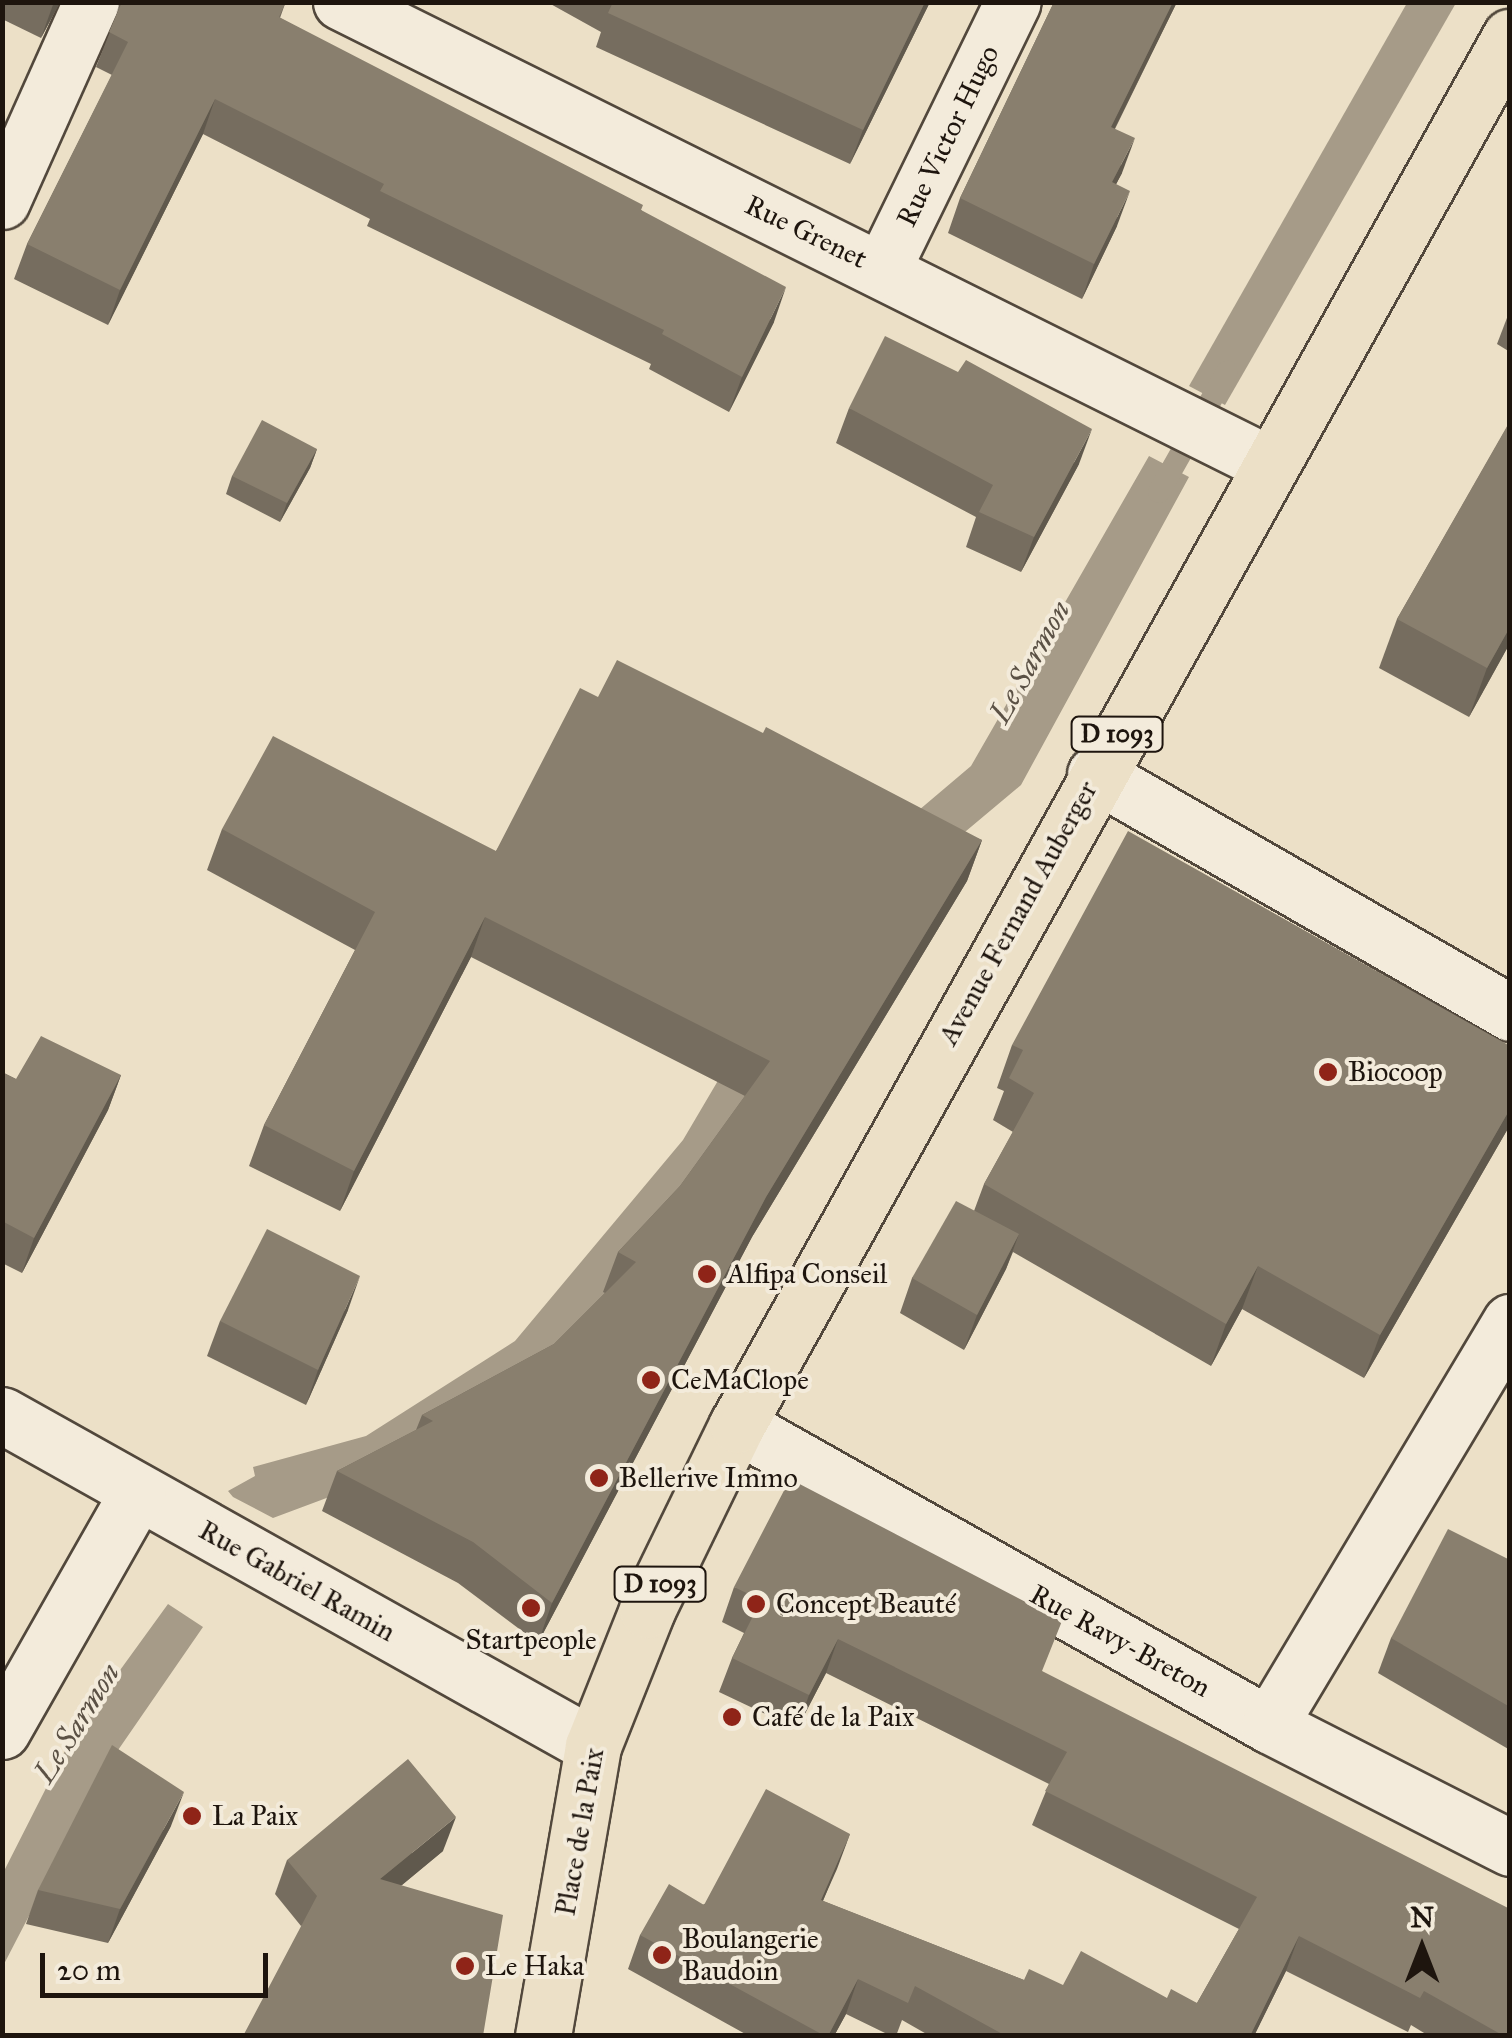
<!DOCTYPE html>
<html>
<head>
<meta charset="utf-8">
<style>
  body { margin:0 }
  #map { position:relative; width:1512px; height:2038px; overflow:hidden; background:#ece0c7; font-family:"IM FELL Great Primer",serif }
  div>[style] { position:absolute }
  .water>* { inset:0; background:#a69b88 }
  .stream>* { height:22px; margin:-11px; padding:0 11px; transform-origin:11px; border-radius:11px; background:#a69b88 }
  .roads { filter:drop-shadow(2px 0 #52483c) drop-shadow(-2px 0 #52483c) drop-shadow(0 2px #52483c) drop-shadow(0 -2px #52483c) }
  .minor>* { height:55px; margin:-27.5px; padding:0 27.5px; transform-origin:27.5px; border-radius:27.5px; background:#f3ebdb }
  .major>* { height:55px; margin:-27.5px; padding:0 27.5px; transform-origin:27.5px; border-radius:27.5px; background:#ece0c7 }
  .wall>* { inset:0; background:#766d5f }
  .shaded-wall>* { inset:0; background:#60594d }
  .building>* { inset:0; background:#897f6e }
  .dots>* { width:28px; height:28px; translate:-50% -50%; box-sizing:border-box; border:5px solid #f3ebdb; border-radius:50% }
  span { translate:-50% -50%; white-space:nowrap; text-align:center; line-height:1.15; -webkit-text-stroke:8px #f3ebdb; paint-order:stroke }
  .shield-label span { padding:2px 8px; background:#f3ebdb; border:2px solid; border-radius:8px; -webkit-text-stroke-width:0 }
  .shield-label { font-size:25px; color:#1e150e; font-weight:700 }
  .street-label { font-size:28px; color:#1e150e }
  .poi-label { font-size:28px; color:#1e150e }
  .left { translate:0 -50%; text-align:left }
  .water-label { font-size:30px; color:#5b5145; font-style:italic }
  .frame { position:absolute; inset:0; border:5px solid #1e150e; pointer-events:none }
  .north { position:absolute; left:1372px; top:1898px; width:100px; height:100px; -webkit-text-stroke:8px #f3ebdb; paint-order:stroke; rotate:0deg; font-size:28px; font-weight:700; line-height:40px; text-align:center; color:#1e150e }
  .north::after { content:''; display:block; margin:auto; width:35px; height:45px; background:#1e150e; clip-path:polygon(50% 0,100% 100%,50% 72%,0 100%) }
  .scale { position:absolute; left:40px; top:1953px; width:228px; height:45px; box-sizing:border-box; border:5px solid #1e150e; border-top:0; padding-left:12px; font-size:30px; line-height:35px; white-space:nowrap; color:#1e150e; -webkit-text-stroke:8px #f3ebdb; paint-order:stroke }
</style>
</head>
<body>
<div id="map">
  <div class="water">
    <i style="clip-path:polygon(1407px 3px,1456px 3px,1225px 405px,1189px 386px)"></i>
    <i style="clip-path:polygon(1149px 456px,1189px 477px,1021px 785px,947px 847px,576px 1343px,372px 1481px,273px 1518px,233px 1497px,228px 1491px,255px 1476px,253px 1467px,366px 1436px,515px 1341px,683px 1140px,749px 1028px,886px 838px,971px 766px)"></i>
    <i style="clip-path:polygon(168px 1604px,203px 1627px,105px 1769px,3px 1966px,3px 1873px,73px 1735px)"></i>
  </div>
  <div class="stream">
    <i style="left:1159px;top:492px;width:138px;rotate:-60.5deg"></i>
  </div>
  <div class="roads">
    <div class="minor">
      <i style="left:341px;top:2px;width:1037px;rotate:26.47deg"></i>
      <i style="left:2px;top:201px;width:218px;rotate:-65.9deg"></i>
      <i style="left:882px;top:270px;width:298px;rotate:-64deg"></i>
      <i style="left:1095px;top:774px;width:479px;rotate:29.9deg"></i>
      <i style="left:2px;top:1415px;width:677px;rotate:29.25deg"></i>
      <i style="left:737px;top:1425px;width:611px;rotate:29.42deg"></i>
      <i style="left:1269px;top:1725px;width:271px;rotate:27deg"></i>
      <i style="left:1269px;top:1725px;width:470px;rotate:-59.1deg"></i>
      <i style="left:2px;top:1731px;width:274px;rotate:-60.4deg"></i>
    </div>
    <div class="major">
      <i style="left:543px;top:2036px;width:294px;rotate:-80.2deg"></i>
      <i style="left:593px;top:1746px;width:146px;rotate:-68.3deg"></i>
      <i style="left:647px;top:1610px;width:206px;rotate:-64.1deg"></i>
      <i style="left:737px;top:1425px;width:1589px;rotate:-60.89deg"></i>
    </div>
  </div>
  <div class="wall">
    <i style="clip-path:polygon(2px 2px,60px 2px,41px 38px,2px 19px)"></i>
    <i style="clip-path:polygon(119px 2px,281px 2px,285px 4px,280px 18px,641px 210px,774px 322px,729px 412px,649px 369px,651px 364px,367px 226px,370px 219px,203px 134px,108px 325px,14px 279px,27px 244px,112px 75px,96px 67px,119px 9px)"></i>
    <i style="clip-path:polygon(547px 2px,930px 2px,850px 164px,596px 47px,601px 32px)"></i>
    <i style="clip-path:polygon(1054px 2px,1177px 2px,1115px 129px,1122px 173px,1116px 184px,1117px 226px,1082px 299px,948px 233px,960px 198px)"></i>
    <i style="clip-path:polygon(1510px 310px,1510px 352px,1497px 344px)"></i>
    <i style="clip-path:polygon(849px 408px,1079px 464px,1021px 572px,966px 547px,976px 517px,836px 443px)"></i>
    <i style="clip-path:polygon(1510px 422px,1510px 643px,1469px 717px,1379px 668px,1397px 619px)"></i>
    <i style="clip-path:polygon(317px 449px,310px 468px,280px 522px,226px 494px,232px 476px)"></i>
    <i style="clip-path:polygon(598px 697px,982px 840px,967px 881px,752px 1237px,538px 1643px,458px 1583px,322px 1511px,337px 1471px,416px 1430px,422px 1415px,554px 1344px,605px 1293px,603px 1292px,618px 1252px,680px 1186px,745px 1096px,471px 957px,340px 1211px,249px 1166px,264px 1125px,355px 950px,207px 870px,222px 829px,496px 851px)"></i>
    <i style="clip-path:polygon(1012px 1045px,1510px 1046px,1510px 1125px,1364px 1378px,1242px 1309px,1211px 1366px,1013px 1252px,1006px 1269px,964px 1350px,900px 1313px,912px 1278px,974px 1211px,984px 1184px,1013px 1132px,993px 1120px,1004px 1091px,997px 1088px)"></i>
    <i style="clip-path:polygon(2px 1072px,16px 1079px,121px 1075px,108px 1110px,22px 1273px,2px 1263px)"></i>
    <i style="clip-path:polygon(348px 1310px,306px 1405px,207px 1356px,220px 1321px)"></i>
    <i style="clip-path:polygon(1510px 1560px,1510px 1750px,1378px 1673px,1391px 1638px)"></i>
    <i style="clip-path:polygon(734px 1587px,1043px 1672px,1510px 2036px,1429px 2036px,1411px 2025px,1408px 2032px,1286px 1971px,1254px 2036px,930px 2036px,902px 2020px,896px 2036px,891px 2036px,846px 2014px,834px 2036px,749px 2036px,628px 1969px,640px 1935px,850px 1834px,823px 1901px,1024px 1980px,1197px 2003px,1239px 1929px,1032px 1825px,1049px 1784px,826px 1673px,797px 1729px,719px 1692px,732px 1658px,744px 1633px,722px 1622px)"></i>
    <i style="clip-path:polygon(171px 1826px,108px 1943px,26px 1924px,38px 1890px)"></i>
    <i style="clip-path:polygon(443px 1851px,402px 1885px,301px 1926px,275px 1894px,287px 1860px)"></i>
  </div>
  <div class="shaded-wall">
    <i style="clip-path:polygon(54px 2px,60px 2px,41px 38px)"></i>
    <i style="clip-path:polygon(925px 2px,930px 2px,850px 164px,863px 130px)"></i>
    <i style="clip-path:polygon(1173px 2px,1177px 2px,1098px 162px,1111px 127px)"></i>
    <i style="clip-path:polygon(215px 99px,203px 134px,108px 325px,120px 290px)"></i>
    <i style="clip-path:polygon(1135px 138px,1122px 173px,1099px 217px,1112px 182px)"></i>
    <i style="clip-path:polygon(1130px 191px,1117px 226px,1082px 299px,1094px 264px)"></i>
    <i style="clip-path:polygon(786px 287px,774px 322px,729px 412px,742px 377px)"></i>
    <i style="clip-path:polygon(1092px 429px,1079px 464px,1021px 572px,1034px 537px)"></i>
    <i style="clip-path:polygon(317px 449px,310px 468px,280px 522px,287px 503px)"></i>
    <i style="clip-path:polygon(1510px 627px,1510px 643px,1469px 717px,1487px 668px)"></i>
    <i style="clip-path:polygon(982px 840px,967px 881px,752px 1237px,538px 1643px,552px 1603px,766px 1197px)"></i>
    <i style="clip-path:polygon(485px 917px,471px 957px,340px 1211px,354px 1171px)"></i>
    <i style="clip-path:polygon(121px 1075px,108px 1110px,22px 1273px,34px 1238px)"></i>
    <i style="clip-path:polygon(1510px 1109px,1510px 1125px,1364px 1378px,1380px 1335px)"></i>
    <i style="clip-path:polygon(1019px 1234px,1006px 1269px,964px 1350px,977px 1315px)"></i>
    <i style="clip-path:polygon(1258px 1266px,1242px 1309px,1211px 1366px,1226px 1324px)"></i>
    <i style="clip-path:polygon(360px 1276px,348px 1310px,306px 1405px,318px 1370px)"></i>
    <i style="clip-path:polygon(838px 1639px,826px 1673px,797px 1729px,809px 1695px)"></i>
    <i style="clip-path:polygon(184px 1792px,171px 1826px,108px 1943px,120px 1909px)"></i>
    <i style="clip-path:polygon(456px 1817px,443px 1851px,368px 1913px,380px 1879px)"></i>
    <i style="clip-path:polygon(850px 1834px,837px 1869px,808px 1934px,821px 1900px)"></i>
    <i style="clip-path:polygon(1299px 1936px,1286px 1971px,1254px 2036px,1250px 2036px)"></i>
    <i style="clip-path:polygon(858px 1979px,846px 2014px,834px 2036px,828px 2036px)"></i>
  </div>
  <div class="building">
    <i style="clip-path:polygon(122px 2px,281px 2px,285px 4px,279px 17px,643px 205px,641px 210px,786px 287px,742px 377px,662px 334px,664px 330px,380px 191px,384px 184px,215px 99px,120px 290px,27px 244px,128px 42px,109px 32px)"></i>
    <i style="clip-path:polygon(613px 2px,925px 2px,863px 130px,608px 13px)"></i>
    <i style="clip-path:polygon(1054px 2px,1173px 2px,1111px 127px,1135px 138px,1112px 182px,1130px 191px,1094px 264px,960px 198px)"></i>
    <i style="clip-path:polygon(885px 336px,958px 372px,966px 360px,1092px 429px,1034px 537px,979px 512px,993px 485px,849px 408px)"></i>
    <i style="clip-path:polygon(262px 420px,317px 449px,287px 503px,232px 476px)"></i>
    <i style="clip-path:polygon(1510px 421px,1510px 627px,1487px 668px,1397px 619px)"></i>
    <i style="clip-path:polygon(617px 660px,763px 733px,766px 727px,982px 840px,766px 1197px,552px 1603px,473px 1542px,337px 1471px,433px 1421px,422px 1415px,554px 1344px,636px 1262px,618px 1252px,680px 1186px,770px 1061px,485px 917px,354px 1171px,264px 1125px,375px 912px,222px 829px,273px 736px,496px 851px,580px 688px,598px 697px)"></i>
    <i style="clip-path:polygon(1128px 831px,1510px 1046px,1510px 1109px,1380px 1335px,1258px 1266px,1226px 1324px,984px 1184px,1034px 1093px,1009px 1078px,1023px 1050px,1012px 1045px)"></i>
    <i style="clip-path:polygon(41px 1036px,121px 1075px,34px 1238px,2px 1221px,2px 1072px,16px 1079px)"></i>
    <i style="clip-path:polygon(956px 1201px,1019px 1234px,977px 1315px,912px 1278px)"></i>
    <i style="clip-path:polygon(267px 1229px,360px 1276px,318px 1370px,220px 1321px)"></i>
    <i style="clip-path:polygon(790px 1479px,1062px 1621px,1042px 1671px,1510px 1909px,1510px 2036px,1504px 2036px,1424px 1991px,1420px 1998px,1299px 1936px,1250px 2036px,1006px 2036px,915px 1986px,908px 2003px,858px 1979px,828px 2036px,825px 2036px,640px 1935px,669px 1884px,704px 1905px,766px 1789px,850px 1834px,821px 1900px,1024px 1980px,1029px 1969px,1063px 1985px,1081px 1951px,1167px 1998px,1171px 1989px,1197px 2003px,1257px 1897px,1045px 1791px,1067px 1752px,838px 1639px,809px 1695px,732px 1658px,761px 1600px,734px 1587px)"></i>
    <i style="clip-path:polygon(1448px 1529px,1510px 1560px,1510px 1707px,1391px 1638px)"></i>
    <i style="clip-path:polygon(112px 1745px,184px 1792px,120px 1909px,38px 1890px)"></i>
    <i style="clip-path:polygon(408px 1759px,456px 1817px,380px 1879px,503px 1915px,483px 2036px,243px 2036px,317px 1896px,287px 1860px)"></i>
  </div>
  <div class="dots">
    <i style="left:1328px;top:1072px;background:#8f2418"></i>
    <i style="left:707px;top:1274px;background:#8f2418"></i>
    <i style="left:651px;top:1380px;background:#8f2418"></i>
    <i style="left:599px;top:1478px;background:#8f2418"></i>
    <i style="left:756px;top:1604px;background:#8f2418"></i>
    <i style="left:531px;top:1608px;background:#8f2418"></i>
    <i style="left:732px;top:1717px;background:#8f2418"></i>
    <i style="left:192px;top:1816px;background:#8f2418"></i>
    <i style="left:662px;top:1955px;background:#8f2418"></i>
    <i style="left:465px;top:1966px;background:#8f2418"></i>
  </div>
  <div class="shield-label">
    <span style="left:1117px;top:734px">D 1093</span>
    <span style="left:660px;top:1584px">D 1093</span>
  </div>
  <div class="street-label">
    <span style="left:948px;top:136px;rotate:-64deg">Rue Victor Hugo</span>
    <span style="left:806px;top:232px;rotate:26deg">Rue Grenet</span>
    <span style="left:1018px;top:913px;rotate:-61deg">Avenue Fernand Auberger</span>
    <span style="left:297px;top:1581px;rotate:29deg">Rue Gabriel Ramin</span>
    <span style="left:1120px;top:1641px;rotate:29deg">Rue Ravy-Breton</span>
    <span style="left:580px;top:1832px;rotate:-80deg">Place de la Paix</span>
  </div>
  <div class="poi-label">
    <span class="left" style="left:1348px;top:1072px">Biocoop</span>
    <span class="left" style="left:727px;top:1274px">Alfipa Conseil</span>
    <span class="left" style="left:671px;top:1380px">CeMaClope</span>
    <span class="left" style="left:619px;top:1478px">Bellerive Immo</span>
    <span class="left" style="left:776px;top:1604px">Concept Beauté</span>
    <span style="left:531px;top:1640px">Startpeople</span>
    <span class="left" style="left:752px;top:1717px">Café de la Paix</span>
    <span class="left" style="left:212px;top:1816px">La Paix</span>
    <span class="left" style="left:682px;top:1955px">Boulangerie<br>Baudoin</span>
    <span class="left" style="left:485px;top:1966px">Le Haka</span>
  </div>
  <div class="water-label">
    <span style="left:1030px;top:662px;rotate:-61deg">Le Sarmon</span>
    <span style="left:77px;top:1723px;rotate:-58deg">Le Sarmon</span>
  </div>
  <div class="frame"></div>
  <div class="north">N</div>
  <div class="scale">20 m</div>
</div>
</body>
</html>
